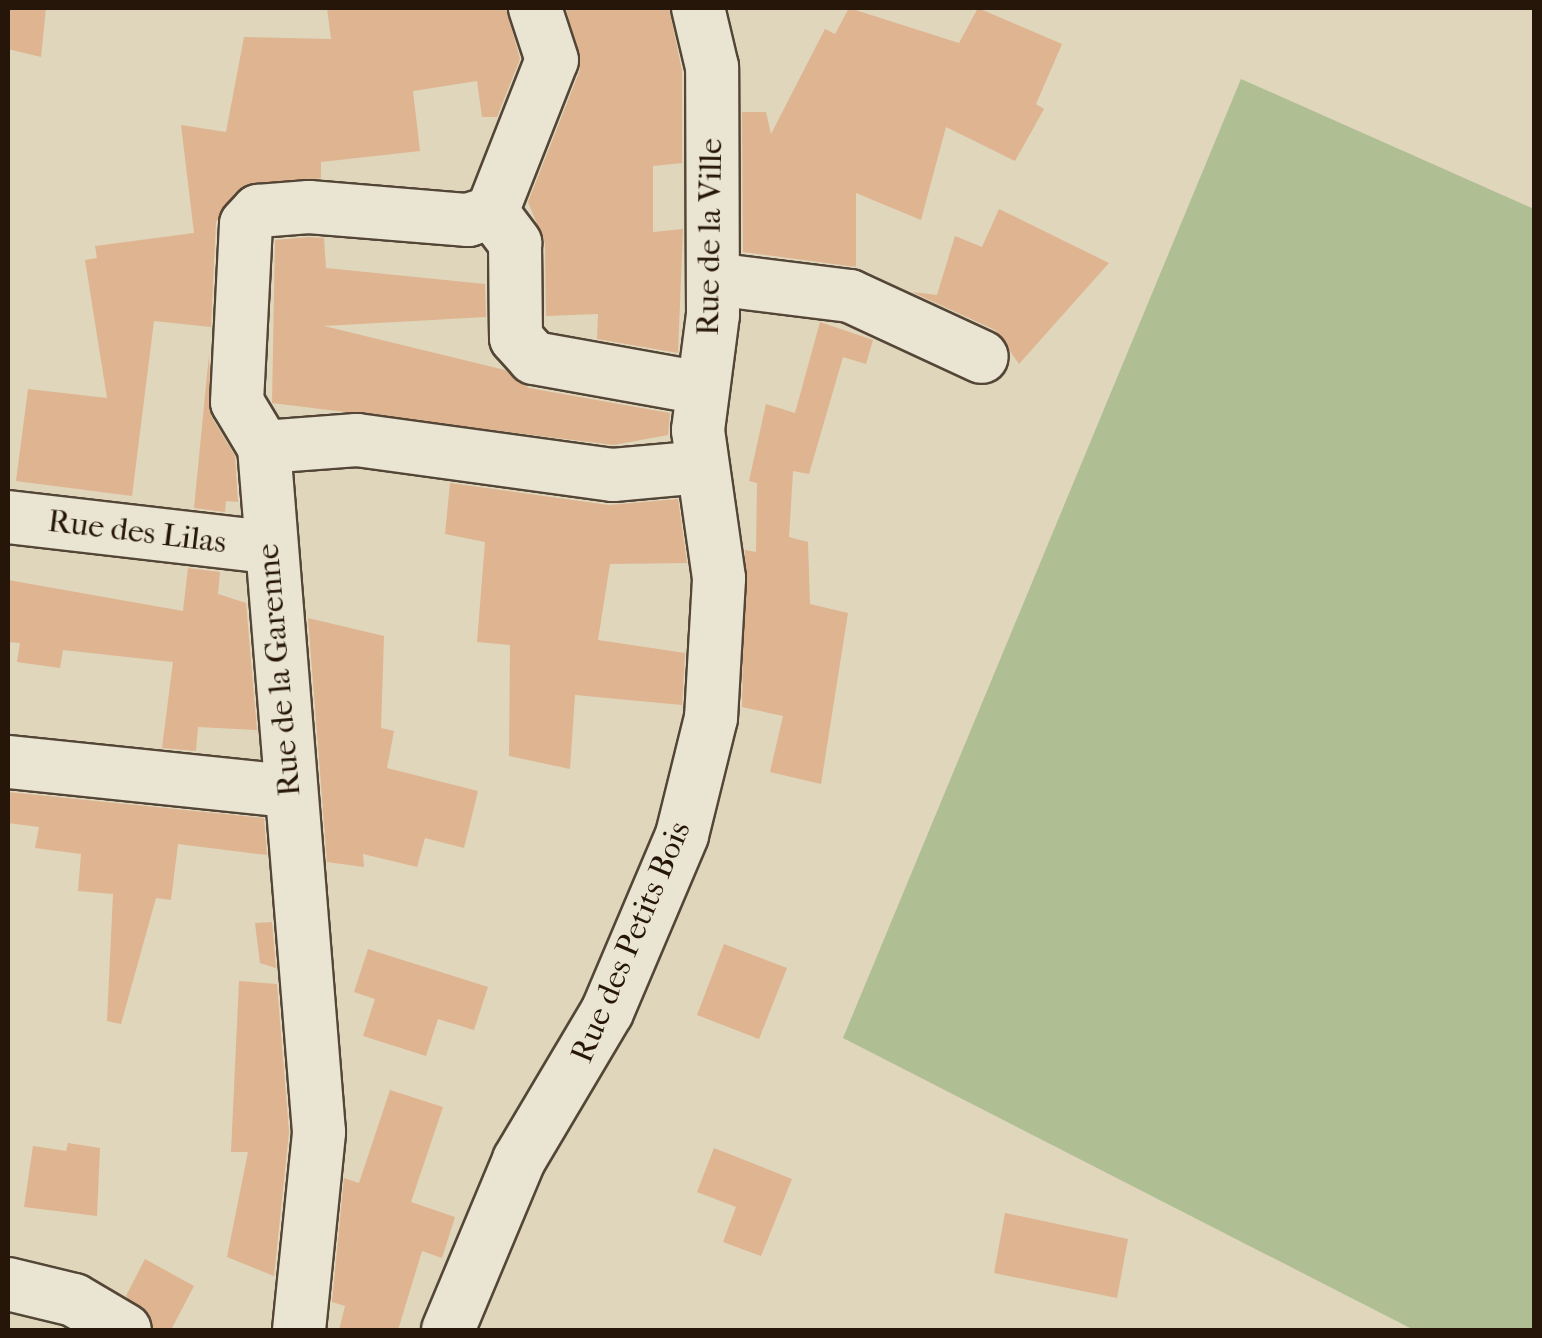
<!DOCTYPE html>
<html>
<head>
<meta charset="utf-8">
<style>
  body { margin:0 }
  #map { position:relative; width:1542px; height:1338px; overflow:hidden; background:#dfd6bc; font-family:"IM FELL French Canon",serif }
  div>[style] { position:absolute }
  .green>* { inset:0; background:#afbe93 }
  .building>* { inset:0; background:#dfb491 }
  .roads { filter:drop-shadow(2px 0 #544636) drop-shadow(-2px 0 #544636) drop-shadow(0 2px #544636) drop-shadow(0 -2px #544636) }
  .minor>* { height:52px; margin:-26px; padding:0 26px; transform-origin:26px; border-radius:26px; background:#eae4d3 }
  span { translate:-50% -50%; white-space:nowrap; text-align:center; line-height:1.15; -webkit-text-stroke:9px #eae4d3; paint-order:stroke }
  .street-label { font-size:32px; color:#26160a }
  .frame { position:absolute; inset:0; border:10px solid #26160a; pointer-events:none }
</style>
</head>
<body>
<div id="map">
  <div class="green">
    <i style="clip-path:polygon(1241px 79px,1534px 209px,1534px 1330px,1414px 1330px,843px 1038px)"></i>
  </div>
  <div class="building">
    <i style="clip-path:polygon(8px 8px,46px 8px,41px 57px,8px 49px)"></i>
    <i style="clip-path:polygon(327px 8px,506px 8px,520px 59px,497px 117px,482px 117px,477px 81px,413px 91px,420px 151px,321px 162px,321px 178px,236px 191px,216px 222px,211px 327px,154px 321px,132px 496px,16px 481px,28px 389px,107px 398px,85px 260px,97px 258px,95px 246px,194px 233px,181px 125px,226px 132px,244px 37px,331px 39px)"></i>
    <i style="clip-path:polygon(566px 8px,669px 8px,682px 71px,682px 163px,653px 166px,653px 232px,683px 229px,678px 353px,597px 339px,598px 314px,546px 316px,545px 243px,528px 202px,580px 70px)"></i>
    <i style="clip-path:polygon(849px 8px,959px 43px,978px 8px,1062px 44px,1036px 104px,1044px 109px,1015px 161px,946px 127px,921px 220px,856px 193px,856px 267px,743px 252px,742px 112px,766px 112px,771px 134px,825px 29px,835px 34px)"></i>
    <i style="clip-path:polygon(999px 209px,1109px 263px,1019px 364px,995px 330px,912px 292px,937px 295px,955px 236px,982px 247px)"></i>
    <i style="clip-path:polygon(309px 237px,324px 238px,326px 268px,485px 284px,486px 317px,324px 326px,505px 370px,529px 388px,670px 413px,668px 435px,614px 445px,272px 403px,275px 240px)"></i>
    <i style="clip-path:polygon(820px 322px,873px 340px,866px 364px,843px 357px,809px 474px,793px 471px,789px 537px,808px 542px,810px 604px,848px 613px,821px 784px,770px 772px,783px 716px,742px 707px,745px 550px,756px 552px,757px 483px,749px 481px,766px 404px,795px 413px)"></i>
    <i style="clip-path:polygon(209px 355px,211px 416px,235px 456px,238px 502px,226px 501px,225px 512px,194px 508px)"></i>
    <i style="clip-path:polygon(450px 483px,609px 505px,678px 499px,687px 563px,610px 564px,598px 640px,685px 653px,682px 705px,575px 695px,570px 769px,509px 756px,510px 645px,477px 642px,485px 542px,445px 534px)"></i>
    <i style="clip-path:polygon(188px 568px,220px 572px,218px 594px,246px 603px,257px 730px,198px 727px,196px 751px,162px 748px,173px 662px,63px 650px,60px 668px,17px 662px,20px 643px,8px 642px,8px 580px,183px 611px)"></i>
    <i style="clip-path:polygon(308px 618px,384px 636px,381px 728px,394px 731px,387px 768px,478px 791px,464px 848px,425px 838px,417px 867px,363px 854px,364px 867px,327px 862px)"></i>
    <i style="clip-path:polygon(8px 792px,264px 818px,267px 855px,178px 844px,171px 900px,156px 898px,121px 1024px,107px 1021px,113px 894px,78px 891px,81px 854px,35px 848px,39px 827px,8px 823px)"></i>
    <i style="clip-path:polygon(272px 922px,276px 968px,260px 963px,255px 923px)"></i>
    <i style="clip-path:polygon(724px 944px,787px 968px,759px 1039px,697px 1015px)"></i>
    <i style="clip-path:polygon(368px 949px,488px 987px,474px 1030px,438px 1019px,426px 1056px,363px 1036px,375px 999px,354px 992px)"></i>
    <i style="clip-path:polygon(239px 981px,277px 984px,289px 1132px,274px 1276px,227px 1257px,248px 1152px,231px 1152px)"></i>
    <i style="clip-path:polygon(390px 1090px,443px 1107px,411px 1202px,455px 1217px,442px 1258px,422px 1251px,398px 1330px,339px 1330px,345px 1306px,332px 1302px,344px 1178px,359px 1183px)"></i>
    <i style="clip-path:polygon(68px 1143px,100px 1148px,97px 1216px,24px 1207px,33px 1146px,66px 1151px)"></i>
    <i style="clip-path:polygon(714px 1148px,792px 1179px,761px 1256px,723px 1242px,736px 1207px,697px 1192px)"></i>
    <i style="clip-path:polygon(1005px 1213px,1128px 1239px,1117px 1298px,994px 1273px)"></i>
    <i style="clip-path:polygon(145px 1259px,194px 1286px,171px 1330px,155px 1330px,126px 1296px)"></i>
  </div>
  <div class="roads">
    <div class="minor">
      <i style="left:492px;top:212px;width:39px;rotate:53deg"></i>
      <i style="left:515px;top:243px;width:95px;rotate:89.4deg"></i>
      <i style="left:516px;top:338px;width:27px;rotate:48deg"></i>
      <i style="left:534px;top:358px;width:170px;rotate:10.2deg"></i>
      <i style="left:713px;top:279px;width:138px;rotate:7.1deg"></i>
      <i style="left:850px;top:296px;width:145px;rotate:24.8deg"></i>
      <i style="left:264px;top:447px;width:52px;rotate:-121deg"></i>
      <i style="left:237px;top:402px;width:178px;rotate:-87.1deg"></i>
      <i style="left:246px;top:224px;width:18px;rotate:-47deg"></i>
      <i style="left:258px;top:211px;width:51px;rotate:-4.5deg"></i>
      <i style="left:309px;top:207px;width:160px;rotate:4.7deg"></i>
      <i style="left:468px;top:220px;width:25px;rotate:-18deg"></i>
      <i style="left:492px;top:212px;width:163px;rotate:-68.5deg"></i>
      <i style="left:552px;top:60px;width:55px;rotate:-108.1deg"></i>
      <i style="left:8px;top:517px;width:261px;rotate:6.6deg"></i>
      <i style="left:8px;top:762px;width:283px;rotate:5.9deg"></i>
      <i style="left:8px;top:1284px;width:68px;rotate:13.6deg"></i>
      <i style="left:74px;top:1300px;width:59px;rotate:30.5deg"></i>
      <i style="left:299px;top:1330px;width:199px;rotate:-84.2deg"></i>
      <i style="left:319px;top:1132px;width:687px;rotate:-94.59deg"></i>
      <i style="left:264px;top:447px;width:93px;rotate:-4.3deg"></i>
      <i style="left:357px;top:440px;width:258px;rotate:7.8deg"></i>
      <i style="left:613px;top:475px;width:88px;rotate:-5.2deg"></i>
      <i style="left:448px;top:1330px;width:184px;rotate:-67.3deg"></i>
      <i style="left:519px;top:1160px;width:172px;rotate:-59.3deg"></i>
      <i style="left:607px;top:1012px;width:192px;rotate:-67deg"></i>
      <i style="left:682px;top:835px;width:121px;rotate:-76.1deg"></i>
      <i style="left:711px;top:718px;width:140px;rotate:-86.7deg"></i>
      <i style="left:719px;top:578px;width:149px;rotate:-98.1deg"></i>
      <i style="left:698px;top:430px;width:116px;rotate:-82.6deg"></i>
      <i style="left:713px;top:315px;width:248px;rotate:-90.2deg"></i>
      <i style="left:712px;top:67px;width:61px;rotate:-103.3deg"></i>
    </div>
  </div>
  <div class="street-label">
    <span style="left:710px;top:237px;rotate:-89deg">Rue de la Ville</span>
    <span style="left:137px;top:532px;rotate:7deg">Rue des Lilas</span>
    <span style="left:279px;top:670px;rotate:-95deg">Rue de la Garenne</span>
    <span style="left:631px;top:942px;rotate:-67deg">Rue des Petits Bois</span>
  </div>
  <div class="frame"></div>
</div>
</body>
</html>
